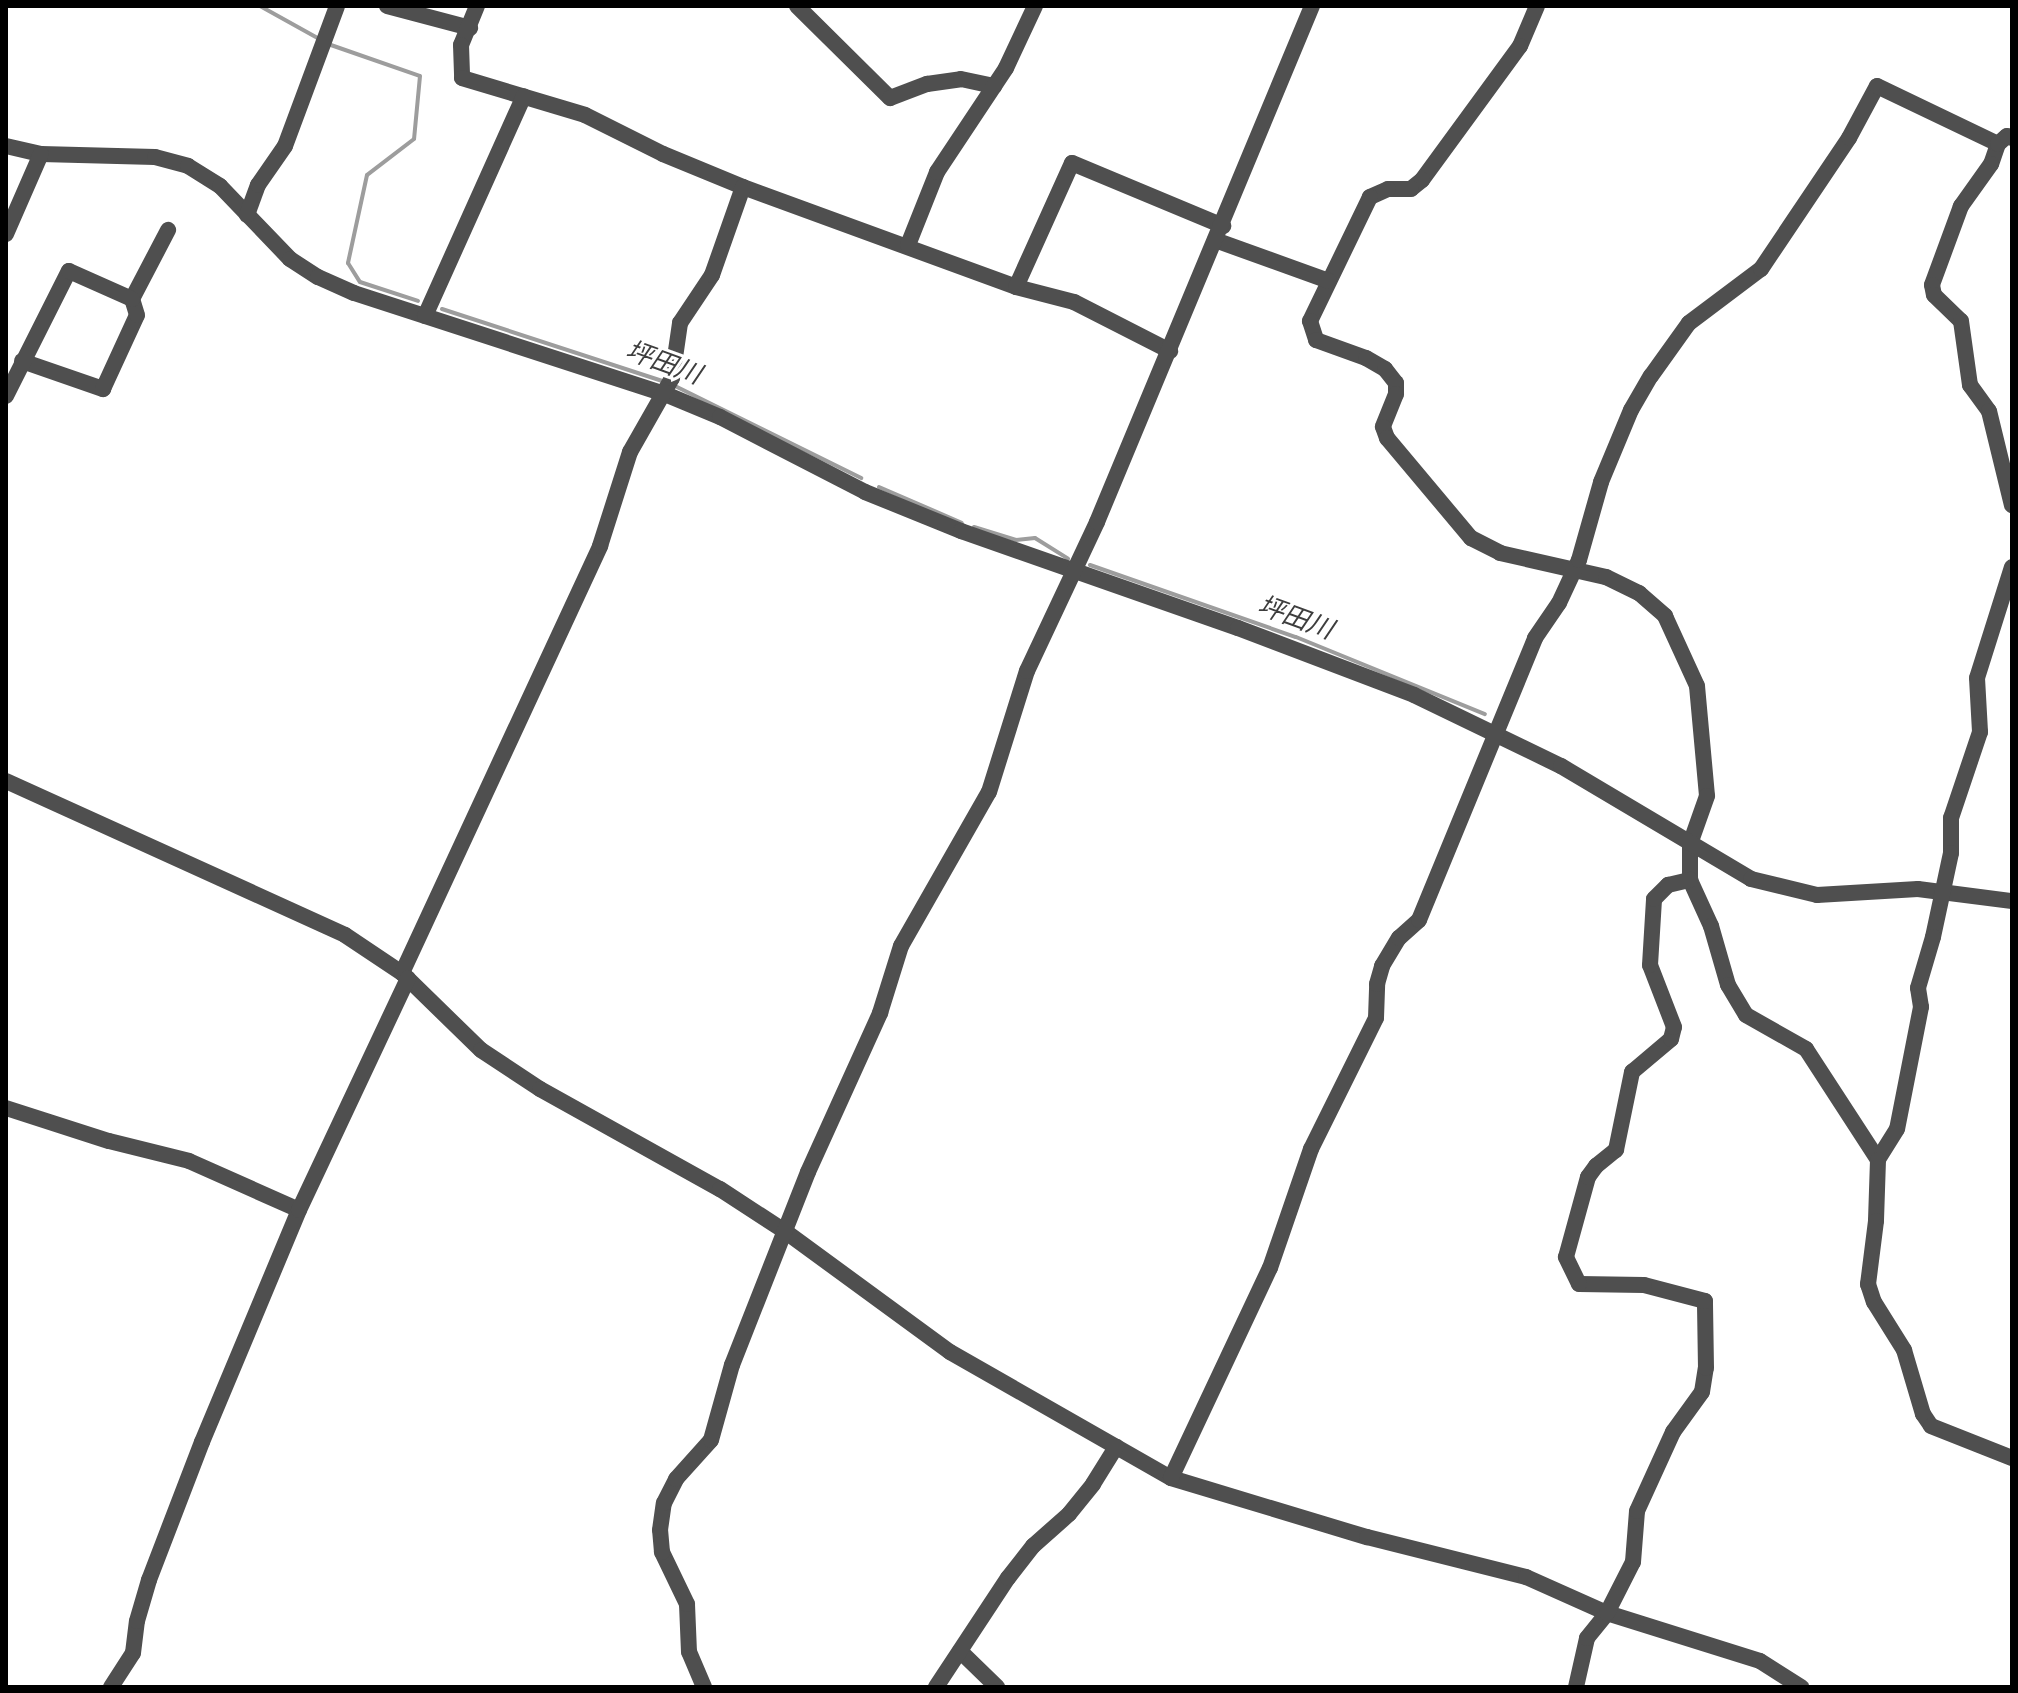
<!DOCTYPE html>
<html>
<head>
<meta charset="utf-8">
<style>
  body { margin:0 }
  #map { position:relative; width:2018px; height:1693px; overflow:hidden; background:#fff; font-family:Signika,"Noto Sans JP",sans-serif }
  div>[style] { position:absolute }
  .stream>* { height:4px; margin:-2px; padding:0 2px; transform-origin:2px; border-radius:2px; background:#9d9d9d }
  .minor>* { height:16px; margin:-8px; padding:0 8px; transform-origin:8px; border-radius:8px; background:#4f4f4f }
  span { translate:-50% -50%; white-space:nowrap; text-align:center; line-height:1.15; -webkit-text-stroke:6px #fff; paint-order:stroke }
  .water-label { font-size:26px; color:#3e3e3e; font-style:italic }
  .frame { position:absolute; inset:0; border:8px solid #000; pointer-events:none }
</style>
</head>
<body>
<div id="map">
  <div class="stream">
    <i style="left:260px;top:6px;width:70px;rotate:29.1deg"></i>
    <i style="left:328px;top:44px;width:97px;rotate:19.2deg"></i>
    <i style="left:420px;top:76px;width:63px;rotate:95.4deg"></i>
    <i style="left:414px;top:139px;width:59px;rotate:142.5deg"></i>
    <i style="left:367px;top:175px;width:90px;rotate:102.2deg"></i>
    <i style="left:348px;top:263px;width:22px;rotate:58deg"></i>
    <i style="left:360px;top:282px;width:61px;rotate:18.1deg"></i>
    <i style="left:442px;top:309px;width:235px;rotate:18.1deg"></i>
    <i style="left:673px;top:385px;width:210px;rotate:26.3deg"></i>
    <i style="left:879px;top:487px;width:90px;rotate:23.4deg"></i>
    <i style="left:974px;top:527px;width:44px;rotate:17.2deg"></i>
    <i style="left:1016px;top:540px;width:19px;rotate:-6deg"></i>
    <i style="left:1035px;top:538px;width:39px;rotate:32deg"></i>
    <i style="left:1090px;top:565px;width:218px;rotate:19.3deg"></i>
    <i style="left:1296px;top:637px;width:204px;rotate:22.2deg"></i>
  </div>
  <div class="minor">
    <i style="left:387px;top:6px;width:86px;rotate:14.8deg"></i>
    <i style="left:477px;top:6px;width:42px;rotate:112.3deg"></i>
    <i style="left:461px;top:45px;width:33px;rotate:88deg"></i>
    <i style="left:462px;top:78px;width:128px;rotate:16.7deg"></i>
    <i style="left:585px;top:115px;width:87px;rotate:26.6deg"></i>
    <i style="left:663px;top:154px;width:87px;rotate:22.4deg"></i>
    <i style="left:743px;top:187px;width:291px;rotate:20.1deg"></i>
    <i style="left:1016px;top:287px;width:60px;rotate:14.5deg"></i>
    <i style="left:1074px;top:302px;width:108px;rotate:27deg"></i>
    <i style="left:797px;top:6px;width:131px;rotate:44.7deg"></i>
    <i style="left:890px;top:98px;width:40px;rotate:-21deg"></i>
    <i style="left:927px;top:84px;width:34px;rotate:-8deg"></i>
    <i style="left:961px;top:79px;width:34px;rotate:12deg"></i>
    <i style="left:1537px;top:6px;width:43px;rotate:113deg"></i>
    <i style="left:1520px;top:46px;width:166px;rotate:126.2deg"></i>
    <i style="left:1422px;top:180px;width:14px;rotate:141deg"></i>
    <i style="left:1411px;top:189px;width:23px;rotate:180deg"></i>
    <i style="left:1388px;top:189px;width:20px;rotate:156deg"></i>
    <i style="left:1370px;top:197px;width:138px;rotate:115.8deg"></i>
    <i style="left:1310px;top:321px;width:20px;rotate:72deg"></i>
    <i style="left:1316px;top:340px;width:53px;rotate:19.8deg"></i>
    <i style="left:1366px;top:358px;width:22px;rotate:30deg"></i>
    <i style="left:1385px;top:369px;width:18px;rotate:52deg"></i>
    <i style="left:1396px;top:383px;width:11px;rotate:90deg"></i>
    <i style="left:1396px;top:394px;width:35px;rotate:112deg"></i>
    <i style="left:1383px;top:427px;width:12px;rotate:70deg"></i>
    <i style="left:1387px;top:438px;width:131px;rotate:50deg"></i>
    <i style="left:1471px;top:538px;width:33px;rotate:27deg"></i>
    <i style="left:1500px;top:553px;width:109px;rotate:12.8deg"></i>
    <i style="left:1606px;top:577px;width:37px;rotate:26deg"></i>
    <i style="left:1639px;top:593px;width:35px;rotate:41deg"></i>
    <i style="left:1665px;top:616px;width:77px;rotate:65.4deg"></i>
    <i style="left:1697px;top:686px;width:110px;rotate:84.8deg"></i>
    <i style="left:1707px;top:796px;width:51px;rotate:109.5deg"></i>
    <i style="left:1690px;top:844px;width:36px;rotate:90deg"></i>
    <i style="left:1690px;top:880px;width:51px;rotate:65.5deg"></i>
    <i style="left:1711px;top:926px;width:61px;rotate:73.9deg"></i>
    <i style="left:1728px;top:985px;width:35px;rotate:59deg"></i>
    <i style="left:1746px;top:1015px;width:69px;rotate:29.5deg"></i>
    <i style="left:1806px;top:1049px;width:132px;rotate:57deg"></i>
    <i style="left:1998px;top:144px;width:21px;rotate:109deg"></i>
    <i style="left:1991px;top:164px;width:52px;rotate:125.5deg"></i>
    <i style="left:1961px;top:206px;width:84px;rotate:110.2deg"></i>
    <i style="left:1932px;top:285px;width:10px;rotate:79deg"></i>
    <i style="left:1934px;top:295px;width:37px;rotate:44deg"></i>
    <i style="left:1961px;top:321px;width:65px;rotate:82deg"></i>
    <i style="left:1970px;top:385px;width:32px;rotate:54deg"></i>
    <i style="left:1989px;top:411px;width:97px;rotate:76.3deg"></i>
    <i style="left:6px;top:146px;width:36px;rotate:13deg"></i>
    <i style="left:41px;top:154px;width:114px;rotate:1.5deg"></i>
    <i style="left:155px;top:157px;width:34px;rotate:15deg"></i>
    <i style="left:188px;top:166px;width:38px;rotate:32deg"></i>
    <i style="left:220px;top:186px;width:101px;rotate:46.2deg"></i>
    <i style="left:290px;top:259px;width:33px;rotate:33deg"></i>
    <i style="left:318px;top:277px;width:39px;rotate:24deg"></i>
    <i style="left:354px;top:293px;width:327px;rotate:18deg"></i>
    <i style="left:665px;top:394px;width:60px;rotate:22.7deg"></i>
    <i style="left:720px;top:417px;width:163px;rotate:27.3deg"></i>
    <i style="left:865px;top:492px;width:104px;rotate:22.1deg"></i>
    <i style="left:961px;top:531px;width:293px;rotate:19.3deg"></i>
    <i style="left:1238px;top:628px;width:188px;rotate:20.8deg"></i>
    <i style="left:1414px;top:695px;width:163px;rotate:25.8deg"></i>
    <i style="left:1561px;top:766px;width:221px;rotate:30.7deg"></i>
    <i style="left:1751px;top:879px;width:68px;rotate:13.6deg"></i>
    <i style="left:1817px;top:895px;width:101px;rotate:-3.4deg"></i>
    <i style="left:1918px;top:889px;width:95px;rotate:7.3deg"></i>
    <i style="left:247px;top:215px;width:32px;rotate:-70deg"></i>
    <i style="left:258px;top:185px;width:47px;rotate:-55.3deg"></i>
    <i style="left:285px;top:146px;width:149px;rotate:-69.6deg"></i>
    <i style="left:6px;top:234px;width:87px;rotate:-66.4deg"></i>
    <i style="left:1215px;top:240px;width:121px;rotate:19.8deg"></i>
    <i style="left:908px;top:245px;width:79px;rotate:-68.3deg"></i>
    <i style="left:937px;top:172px;width:125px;rotate:-56.4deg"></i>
    <i style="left:1006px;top:68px;width:68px;rotate:-64.9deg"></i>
    <i style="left:1016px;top:287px;width:136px;rotate:-65.7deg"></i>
    <i style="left:1072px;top:163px;width:164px;rotate:22.6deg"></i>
    <i style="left:425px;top:316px;width:241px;rotate:-65.8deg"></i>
    <i style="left:22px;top:361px;width:86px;rotate:19.1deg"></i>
    <i style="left:103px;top:389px;width:81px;rotate:-65.3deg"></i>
    <i style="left:137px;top:315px;width:17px;rotate:-107deg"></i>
    <i style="left:132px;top:299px;width:78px;rotate:-62.4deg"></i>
    <i style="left:6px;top:396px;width:140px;rotate:-63.3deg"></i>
    <i style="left:69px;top:271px;width:69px;rotate:24deg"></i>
    <i style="left:2012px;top:567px;width:116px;rotate:107.5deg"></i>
    <i style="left:1977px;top:678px;width:54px;rotate:86.8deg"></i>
    <i style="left:1980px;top:732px;width:91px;rotate:108.6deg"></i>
    <i style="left:1951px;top:818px;width:35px;rotate:90deg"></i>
    <i style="left:1951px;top:853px;width:86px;rotate:102.1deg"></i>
    <i style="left:1933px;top:937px;width:53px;rotate:106.4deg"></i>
    <i style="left:1918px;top:988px;width:19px;rotate:81deg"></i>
    <i style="left:1921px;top:1007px;width:124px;rotate:101.1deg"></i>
    <i style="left:1897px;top:1129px;width:36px;rotate:122deg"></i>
    <i style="left:1878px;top:1160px;width:61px;rotate:91.9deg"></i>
    <i style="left:1876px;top:1221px;width:64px;rotate:97.2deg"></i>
    <i style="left:1868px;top:1284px;width:19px;rotate:72deg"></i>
    <i style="left:1874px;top:1302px;width:57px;rotate:58deg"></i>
    <i style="left:1904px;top:1350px;width:67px;rotate:73.5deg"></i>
    <i style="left:1923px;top:1414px;width:14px;rotate:56deg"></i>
    <i style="left:1931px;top:1426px;width:87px;rotate:21.6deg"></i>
    <i style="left:6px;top:781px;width:372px;rotate:24.4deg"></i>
    <i style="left:345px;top:935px;width:69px;rotate:33.7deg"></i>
    <i style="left:402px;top:973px;width:110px;rotate:44.3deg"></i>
    <i style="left:481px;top:1050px;width:71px;rotate:33.5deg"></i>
    <i style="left:540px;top:1089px;width:206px;rotate:29.1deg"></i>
    <i style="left:720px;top:1189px;width:79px;rotate:33.1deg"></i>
    <i style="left:786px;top:1232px;width:203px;rotate:36.2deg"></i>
    <i style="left:950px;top:1352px;width:254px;rotate:29.7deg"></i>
    <i style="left:1171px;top:1478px;width:205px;rotate:16.8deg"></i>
    <i style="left:1367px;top:1537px;width:164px;rotate:14.1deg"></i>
    <i style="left:1526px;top:1577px;width:89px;rotate:24deg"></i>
    <i style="left:1607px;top:1613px;width:160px;rotate:17.4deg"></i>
    <i style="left:1760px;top:1661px;width:49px;rotate:32.4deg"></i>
    <i style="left:402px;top:973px;width:471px;rotate:-65.1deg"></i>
    <i style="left:600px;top:546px;width:99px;rotate:-72.3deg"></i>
    <i style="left:630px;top:452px;width:85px;rotate:-60.4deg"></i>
    <i style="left:672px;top:378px;width:56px;rotate:-81.7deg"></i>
    <i style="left:680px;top:323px;width:58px;rotate:-56.3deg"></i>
    <i style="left:712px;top:275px;width:93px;rotate:-70.6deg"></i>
    <i style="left:6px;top:1108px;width:108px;rotate:17.8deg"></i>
    <i style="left:109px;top:1141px;width:82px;rotate:14deg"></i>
    <i style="left:189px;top:1161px;width:120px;rotate:24deg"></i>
    <i style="left:1171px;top:1478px;width:232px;rotate:-64.8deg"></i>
    <i style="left:1270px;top:1268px;width:126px;rotate:-71deg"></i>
    <i style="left:1311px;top:1149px;width:146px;rotate:-63.6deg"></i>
    <i style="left:1376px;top:1018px;width:34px;rotate:-88deg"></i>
    <i style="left:1377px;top:984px;width:19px;rotate:-74deg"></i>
    <i style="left:1382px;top:966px;width:33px;rotate:-59deg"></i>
    <i style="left:1399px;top:938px;width:27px;rotate:-42deg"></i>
    <i style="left:1419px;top:920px;width:305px;rotate:-67.6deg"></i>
    <i style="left:1535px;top:638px;width:42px;rotate:-55.6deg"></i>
    <i style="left:1559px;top:603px;width:47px;rotate:-65.1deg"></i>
    <i style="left:1579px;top:560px;width:81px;rotate:-74.2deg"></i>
    <i style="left:1601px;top:482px;width:78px;rotate:-67.4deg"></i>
    <i style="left:1631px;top:410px;width:39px;rotate:-60deg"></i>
    <i style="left:1651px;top:376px;width:65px;rotate:-54.4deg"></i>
    <i style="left:1689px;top:323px;width:90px;rotate:-36.9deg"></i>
    <i style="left:1761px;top:269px;width:158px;rotate:-56.1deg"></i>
    <i style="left:1849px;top:138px;width:59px;rotate:-61.7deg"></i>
    <i style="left:1877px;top:86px;width:134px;rotate:25.6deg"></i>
    <i style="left:1998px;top:144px;width:12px;rotate:-42deg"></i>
    <i style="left:2007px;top:136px;width:5px;rotate:22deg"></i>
    <i style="left:960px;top:1651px;width:52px;rotate:44.2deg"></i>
    <i style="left:111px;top:1687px;width:40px;rotate:-57.1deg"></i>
    <i style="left:133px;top:1653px;width:32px;rotate:-83deg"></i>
    <i style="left:137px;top:1621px;width:43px;rotate:-73.7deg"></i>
    <i style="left:149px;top:1580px;width:148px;rotate:-69deg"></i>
    <i style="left:202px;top:1442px;width:251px;rotate:-67.3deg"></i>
    <i style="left:299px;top:1210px;width:256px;rotate:-64.8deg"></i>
    <i style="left:704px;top:1687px;width:38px;rotate:-113deg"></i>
    <i style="left:689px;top:1652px;width:48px;rotate:-92.4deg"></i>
    <i style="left:687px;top:1604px;width:58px;rotate:-115.7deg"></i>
    <i style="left:662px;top:1552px;width:22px;rotate:-95deg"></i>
    <i style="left:660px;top:1530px;width:27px;rotate:-82deg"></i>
    <i style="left:664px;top:1503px;width:27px;rotate:-63deg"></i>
    <i style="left:676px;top:1479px;width:52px;rotate:-48.1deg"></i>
    <i style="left:711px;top:1440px;width:78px;rotate:-74.4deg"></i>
    <i style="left:732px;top:1365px;width:207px;rotate:-68.5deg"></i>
    <i style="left:808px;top:1172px;width:175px;rotate:-65.6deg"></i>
    <i style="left:880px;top:1013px;width:70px;rotate:-72.6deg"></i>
    <i style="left:901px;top:946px;width:177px;rotate:-60.3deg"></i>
    <i style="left:989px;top:792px;width:127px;rotate:-72.6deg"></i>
    <i style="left:1027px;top:671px;width:165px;rotate:-64.8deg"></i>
    <i style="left:1097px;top:522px;width:559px;rotate:-67.38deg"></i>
    <i style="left:936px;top:1687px;width:131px;rotate:-56.6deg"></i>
    <i style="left:1008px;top:1578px;width:41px;rotate:-52deg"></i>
    <i style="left:1033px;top:1546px;width:48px;rotate:-41.6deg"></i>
    <i style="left:1069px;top:1514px;width:38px;rotate:-51deg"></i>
    <i style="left:1093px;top:1484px;width:44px;rotate:-58.1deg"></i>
    <i style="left:1576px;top:1687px;width:50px;rotate:-77.3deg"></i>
    <i style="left:1587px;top:1638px;width:32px;rotate:-51deg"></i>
    <i style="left:1607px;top:1613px;width:57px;rotate:-63deg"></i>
    <i style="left:1633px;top:1562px;width:51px;rotate:-85.5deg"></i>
    <i style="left:1637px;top:1511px;width:87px;rotate:-65.5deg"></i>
    <i style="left:1673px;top:1432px;width:49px;rotate:-54.1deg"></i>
    <i style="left:1702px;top:1392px;width:24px;rotate:-81deg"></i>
    <i style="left:1706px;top:1368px;width:67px;rotate:-90.9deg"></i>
    <i style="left:1705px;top:1301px;width:63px;rotate:-165.3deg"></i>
    <i style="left:1644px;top:1285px;width:65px;rotate:-179.1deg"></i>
    <i style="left:1579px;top:1284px;width:30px;rotate:-116deg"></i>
    <i style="left:1566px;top:1257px;width:83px;rotate:-74.6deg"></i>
    <i style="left:1588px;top:1177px;width:14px;rotate:-54deg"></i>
    <i style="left:1596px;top:1166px;width:26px;rotate:-39deg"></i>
    <i style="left:1616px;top:1150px;width:80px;rotate:-78.4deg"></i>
    <i style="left:1632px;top:1072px;width:51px;rotate:-40.2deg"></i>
    <i style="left:1671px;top:1039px;width:12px;rotate:-76deg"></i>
    <i style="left:1674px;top:1027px;width:66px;rotate:-111.2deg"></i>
    <i style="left:1650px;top:965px;width:66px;rotate:-86.5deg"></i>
    <i style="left:1654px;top:899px;width:20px;rotate:-45deg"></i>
    <i style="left:1668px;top:885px;width:23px;rotate:-13deg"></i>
  </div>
  <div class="water-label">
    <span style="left:663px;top:364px;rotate:20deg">坪田川</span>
    <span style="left:1295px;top:619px;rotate:20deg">坪田川</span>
  </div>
  <div class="frame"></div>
</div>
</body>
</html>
